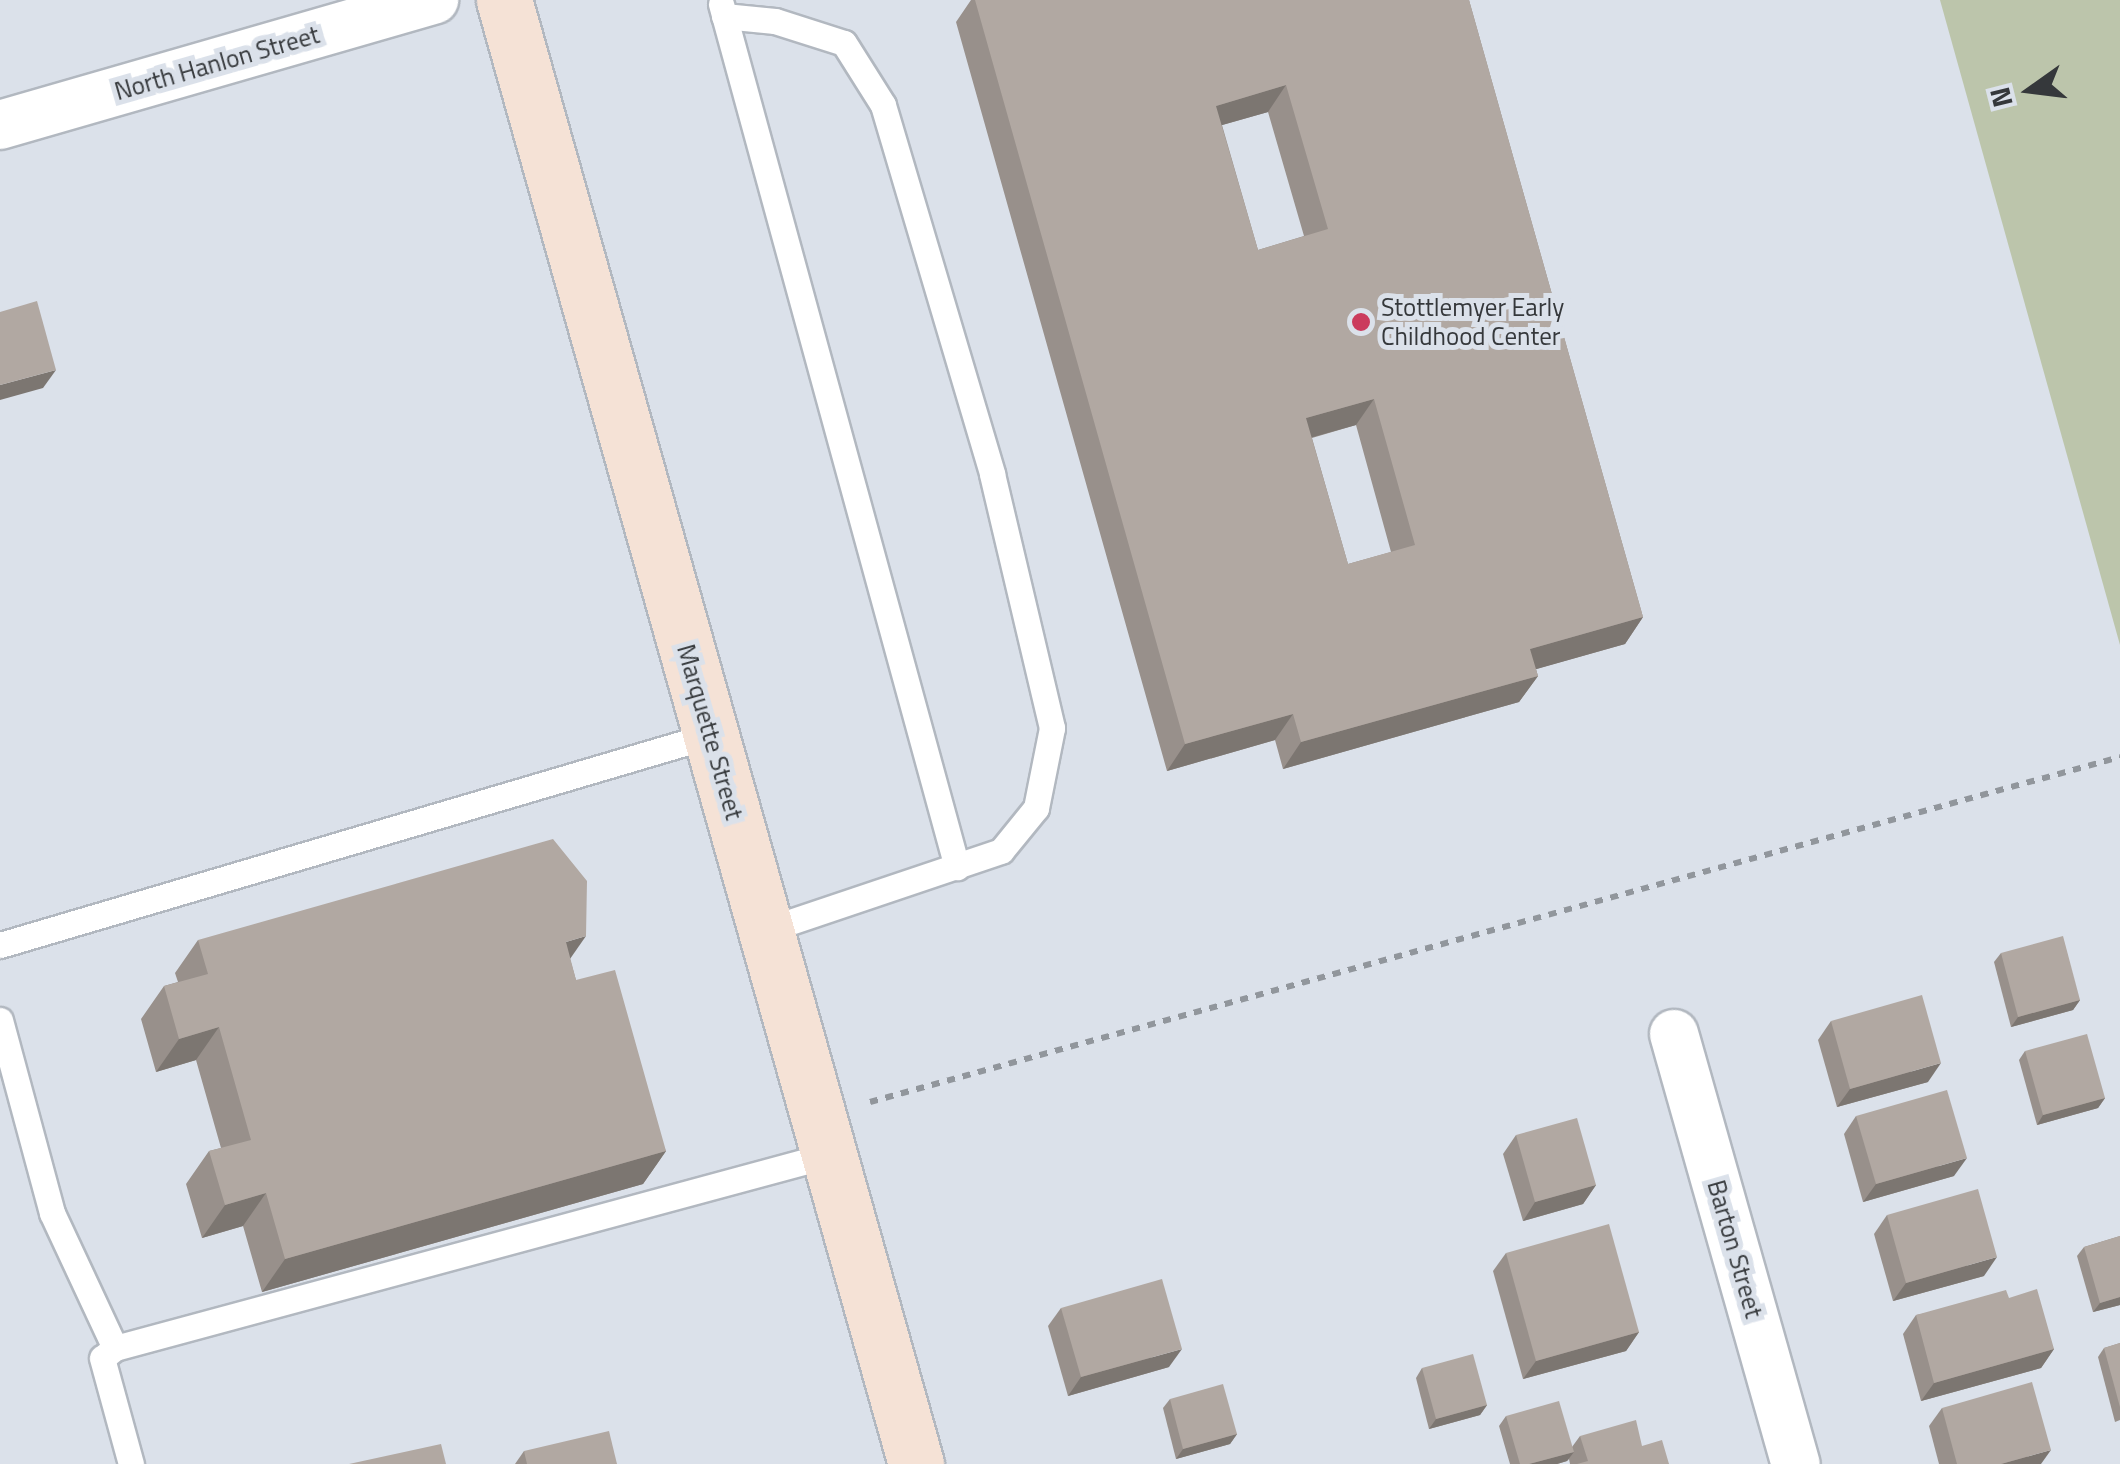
<!DOCTYPE html>
<html>
<head>
<meta charset="utf-8">
<style>
  body { margin:0 }
  #map { position:relative; width:2120px; height:1464px; overflow:hidden; background:#dbe1ea; font-family:"Titillium Web",sans-serif }
  div>[style] { position:absolute }
  .green>* { inset:0; background:#bcc5ab }
  .path>* { height:6px; margin-top:-3px; transform-origin:0; background:repeating-linear-gradient(90deg,#91969c 0 8px,transparent 0 16px) }
  .roads { filter:drop-shadow(2px 0 #b2b8c0) drop-shadow(-2px 0 #b2b8c0) drop-shadow(0 2px #b2b8c0) drop-shadow(0 -2px #b2b8c0) }
  .lane>* { height:25px; margin:-12.5px; padding:0 12.5px; transform-origin:12.5px; border-radius:12.5px; background:#fff }
  .street>* { height:48px; margin:-24px; padding:0 24px; transform-origin:24px; border-radius:24px; background:#fff }
  .secondary>* { height:55px; margin:-27.5px; padding:0 27.5px; transform-origin:27.5px; border-radius:27.5px; background:#f5e2d6 }
  .wall>* { inset:0; background:#98908b }
  .shaded-wall>* { inset:0; background:#7c7671 }
  .building>* { inset:0; background:#b1a8a2 }
  .dots>* { width:28px; height:28px; translate:-50% -50%; box-sizing:border-box; border:5px solid #dbe1ea; border-radius:50% }
  span { translate:-50% -50%; white-space:nowrap; text-align:center; line-height:1.15; -webkit-text-stroke:10px #dbe1ea; paint-order:stroke }
  .street-label { font-size:25px; color:#35383b }
  .poi-label { font-size:25px; color:#35383b }
  .left { translate:0 -50%; text-align:left }
  .north { position:absolute; left:1980px; top:40px; width:100px; height:100px; -webkit-text-stroke:8px #dbe1ea; paint-order:stroke; rotate:256deg; font-size:28px; font-weight:700; line-height:40px; text-align:center; color:#35383b }
  .north::after { content:''; display:block; margin:auto; width:35px; height:45px; background:#35383b; clip-path:polygon(50% 0,100% 100%,50% 72%,0 100%) }
</style>
</head>
<body>
<div id="map">
  <div class="green">
    <i style="clip-path:polygon(1940px 0,2120px 0,2120px 645px)"></i>
  </div>
  <div class="path">
    <i style="left:870px;top:1102px;width:1297px;rotate:-15.43deg"></i>
  </div>
  <div class="roads">
    <div class="lane">
      <i style="left:721px;top:4px;width:895px;rotate:74.71deg"></i>
      <i style="left:724px;top:16px;width:51px;rotate:5.6deg"></i>
      <i style="left:775px;top:21px;width:72px;rotate:17.7deg"></i>
      <i style="left:844px;top:43px;width:73px;rotate:57.8deg"></i>
      <i style="left:883px;top:105px;width:385px;rotate:73.5deg"></i>
      <i style="left:992px;top:474px;width:261px;rotate:76.7deg"></i>
      <i style="left:1052px;top:728px;width:82px;rotate:101.3deg"></i>
      <i style="left:1036px;top:808px;width:55px;rotate:129.1deg"></i>
      <i style="left:1001px;top:851px;width:248px;rotate:161.4deg"></i>
      <i style="left:0;top:945px;width:741px;rotate:-16.45deg"></i>
      <i style="left:0;top:1020px;width:200px;rotate:74.9deg"></i>
      <i style="left:52px;top:1213px;width:149px;rotate:65deg"></i>
      <i style="left:115px;top:1348px;width:740px;rotate:-15.13deg"></i>
      <i style="left:115px;top:1348px;width:16px;rotate:142deg"></i>
      <i style="left:102px;top:1358px;width:110px;rotate:74.7deg"></i>
    </div>
    <div class="street">
      <i style="left:0;top:125px;width:452px;rotate:-16.1deg"></i>
      <i style="left:1674px;top:1034px;width:447px;rotate:74.2deg"></i>
    </div>
    <div class="secondary">
      <i style="left:504px;top:0;width:1521px;rotate:74.28deg"></i>
    </div>
  </div>
  <div class="wall">
    <i style="clip-path:polygon(evenodd,971px 0,1469px 0,1643px 617px,1625px 644px,1536px 669px,1538px 676px,1519px 702px,1283px 769px,1275px 740px,1167px 771px,956px 22px,971px 0,1268px 112px,1304px 236px,1258px 250px,1222px 125px,1268px 112px,971px 0,1356px 425px,1391px 552px,1348px 564px,1312px 438px,1356px 425px)"></i>
    <i style="clip-path:polygon(198px 940px,570px 959px,576px 980px,666px 1151px,643px 1184px,262px 1292px,243px 1226px,202px 1238px,186px 1184px,209px 1151px,221px 1148px,196px 1060px,156px 1072px,141px 1019px,164px 986px,178px 982px,175px 973px)"></i>
    <i style="clip-path:polygon(2001px 953px,2080px 1000px,2073px 1010px,2011px 1027px,1994px 962px)"></i>
    <i style="clip-path:polygon(1831px 1021px,1928px 1082px,1837px 1107px,1818px 1040px)"></i>
    <i style="clip-path:polygon(2025px 1051px,2105px 1098px,2098px 1108px,2037px 1125px,2019px 1060px)"></i>
    <i style="clip-path:polygon(1856px 1116px,1954px 1176px,1863px 1202px,1844px 1134px)"></i>
    <i style="clip-path:polygon(1516px 1135px,1596px 1185px,1583px 1204px,1523px 1221px,1503px 1154px)"></i>
    <i style="clip-path:polygon(1887px 1215px,1984px 1276px,1893px 1301px,1874px 1234px)"></i>
    <i style="clip-path:polygon(2120px 1236px,2120px 1305px,2093px 1312px,2077px 1256px,2084px 1247px)"></i>
    <i style="clip-path:polygon(1506px 1253px,1639px 1332px,1626px 1351px,1523px 1379px,1493px 1271px)"></i>
    <i style="clip-path:polygon(2009px 1298px,2054px 1349px,2041px 1368px,1921px 1401px,1903px 1334px,1916px 1315px)"></i>
    <i style="clip-path:polygon(1061px 1308px,1169px 1367px,1068px 1396px,1048px 1326px)"></i>
    <i style="clip-path:polygon(2120px 1343px,2120px 1420px,2115px 1422px,2098px 1357px,2104px 1348px)"></i>
    <i style="clip-path:polygon(1422px 1368px,1487px 1405px,1480px 1415px,1429px 1429px,1416px 1378px)"></i>
    <i style="clip-path:polygon(1170px 1399px,1237px 1434px,1230px 1444px,1176px 1459px,1163px 1408px)"></i>
    <i style="clip-path:polygon(1942px 1408px,2041px 1464px,1939px 1464px,1929px 1426px)"></i>
    <i style="clip-path:polygon(1506px 1416px,1572px 1447px,1580px 1436px,1642px 1446px,1669px 1464px,1570px 1464px,1569px 1459px,1567px 1461px,1557px 1464px,1510px 1464px,1499px 1426px)"></i>
    <i style="clip-path:polygon(524px 1451px,617px 1464px,515px 1464px)"></i>
  </div>
  <div class="shaded-wall">
    <i style="clip-path:polygon(1286px 85px,1268px 112px,1198px 132px,1216px 106px)"></i>
    <i style="clip-path:polygon(56px 370px,43px 388px,0 400px,0 385px)"></i>
    <i style="clip-path:polygon(1374px 399px,1356px 425px,1288px 444px,1306px 418px)"></i>
    <i style="clip-path:polygon(1643px 617px,1625px 644px,1512px 676px,1530px 649px)"></i>
    <i style="clip-path:polygon(1538px 676px,1519px 702px,1283px 769px,1301px 742px)"></i>
    <i style="clip-path:polygon(1293px 714px,1275px 740px,1167px 771px,1185px 744px)"></i>
    <i style="clip-path:polygon(586px 936px,563px 969px,566px 942px)"></i>
    <i style="clip-path:polygon(2080px 1000px,2073px 1010px,2011px 1027px,2018px 1017px)"></i>
    <i style="clip-path:polygon(219px 1027px,196px 1060px,156px 1072px,179px 1039px)"></i>
    <i style="clip-path:polygon(1941px 1063px,1928px 1082px,1837px 1107px,1850px 1089px)"></i>
    <i style="clip-path:polygon(2105px 1098px,2098px 1108px,2037px 1125px,2043px 1115px)"></i>
    <i style="clip-path:polygon(666px 1151px,643px 1184px,262px 1292px,285px 1259px)"></i>
    <i style="clip-path:polygon(1967px 1158px,1954px 1176px,1863px 1202px,1876px 1184px)"></i>
    <i style="clip-path:polygon(1596px 1185px,1583px 1204px,1523px 1221px,1535px 1202px)"></i>
    <i style="clip-path:polygon(266px 1193px,243px 1226px,202px 1238px,225px 1205px)"></i>
    <i style="clip-path:polygon(1997px 1257px,1984px 1276px,1893px 1301px,1906px 1283px)"></i>
    <i style="clip-path:polygon(2120px 1297px,2120px 1305px,2093px 1312px,2100px 1303px)"></i>
    <i style="clip-path:polygon(1639px 1332px,1626px 1351px,1523px 1379px,1536px 1361px)"></i>
    <i style="clip-path:polygon(1182px 1349px,1169px 1367px,1068px 1396px,1081px 1377px)"></i>
    <i style="clip-path:polygon(2054px 1349px,2041px 1368px,1921px 1401px,1934px 1383px)"></i>
    <i style="clip-path:polygon(1487px 1405px,1480px 1415px,1429px 1429px,1436px 1419px)"></i>
    <i style="clip-path:polygon(1237px 1434px,1230px 1444px,1176px 1459px,1183px 1449px)"></i>
    <i style="clip-path:polygon(2051px 1450px,2041px 1464px,2001px 1464px)"></i>
    <i style="clip-path:polygon(1574px 1452px,1567px 1461px,1557px 1464px,1529px 1464px)"></i>
  </div>
  <div class="building">
    <i style="clip-path:polygon(evenodd,975px 0,1469px 0,1643px 617px,1530px 649px,1538px 676px,1301px 742px,1293px 714px,1185px 744px,975px 0,1286px 85px,1328px 229px,1258px 250px,1216px 106px,1286px 85px,975px 0,1374px 399px,1415px 545px,1348px 564px,1306px 418px,1374px 399px)"></i>
    <i style="clip-path:polygon(37px 301px,56px 370px,0 385px,0 312px)"></i>
    <i style="clip-path:polygon(553px 839px,587px 881px,586px 936px,566px 942px,576px 980px,615px 970px,666px 1151px,285px 1259px,266px 1193px,225px 1205px,209px 1151px,251px 1140px,219px 1027px,179px 1039px,164px 986px,208px 974px,198px 940px)"></i>
    <i style="clip-path:polygon(2063px 936px,2080px 1000px,2018px 1017px,2001px 953px)"></i>
    <i style="clip-path:polygon(1922px 995px,1941px 1063px,1850px 1089px,1831px 1021px)"></i>
    <i style="clip-path:polygon(2087px 1034px,2105px 1098px,2043px 1115px,2025px 1051px)"></i>
    <i style="clip-path:polygon(1947px 1090px,1967px 1158px,1876px 1184px,1856px 1116px)"></i>
    <i style="clip-path:polygon(1577px 1118px,1596px 1185px,1535px 1202px,1516px 1135px)"></i>
    <i style="clip-path:polygon(1978px 1189px,1997px 1257px,1906px 1283px,1887px 1215px)"></i>
    <i style="clip-path:polygon(1609px 1224px,1639px 1332px,1536px 1361px,1506px 1253px)"></i>
    <i style="clip-path:polygon(2120px 1236px,2120px 1297px,2100px 1303px,2084px 1247px)"></i>
    <i style="clip-path:polygon(1162px 1279px,1182px 1349px,1081px 1377px,1061px 1308px)"></i>
    <i style="clip-path:polygon(2037px 1289px,2054px 1349px,1934px 1383px,1916px 1315px,2006px 1290px,2009px 1298px)"></i>
    <i style="clip-path:polygon(2120px 1343px,2120px 1407px,2104px 1348px)"></i>
    <i style="clip-path:polygon(1473px 1354px,1487px 1405px,1436px 1419px,1422px 1368px)"></i>
    <i style="clip-path:polygon(2032px 1382px,2051px 1450px,2001px 1464px,1957px 1464px,1942px 1408px)"></i>
    <i style="clip-path:polygon(1223px 1384px,1237px 1434px,1183px 1449px,1170px 1399px)"></i>
    <i style="clip-path:polygon(1559px 1401px,1574px 1452px,1529px 1464px,1520px 1464px,1506px 1416px)"></i>
    <i style="clip-path:polygon(1636px 1420px,1642px 1446px,1662px 1440px,1669px 1464px,1577px 1464px,1588px 1461px,1580px 1436px)"></i>
    <i style="clip-path:polygon(609px 1431px,617px 1464px,527px 1464px,524px 1451px)"></i>
    <i style="clip-path:polygon(441px 1444px,446px 1464px,349px 1464px)"></i>
  </div>
  <div class="dots">
    <i style="left:1361px;top:322px;background:#cb3b5d"></i>
  </div>
  <div class="street-label">
    <span style="left:217px;top:63px;rotate:-16deg">North Hanlon Street</span>
    <span style="left:710px;top:732px;rotate:74deg">Marquette Street</span>
    <span style="left:1735px;top:1249px;rotate:74deg">Barton Street</span>
  </div>
  <div class="poi-label">
    <span class="left" style="left:1381px;top:322px">Stottlemyer Early<br>Childhood Center</span>
  </div>
  <div class="north">N</div>
</div>
</body>
</html>
